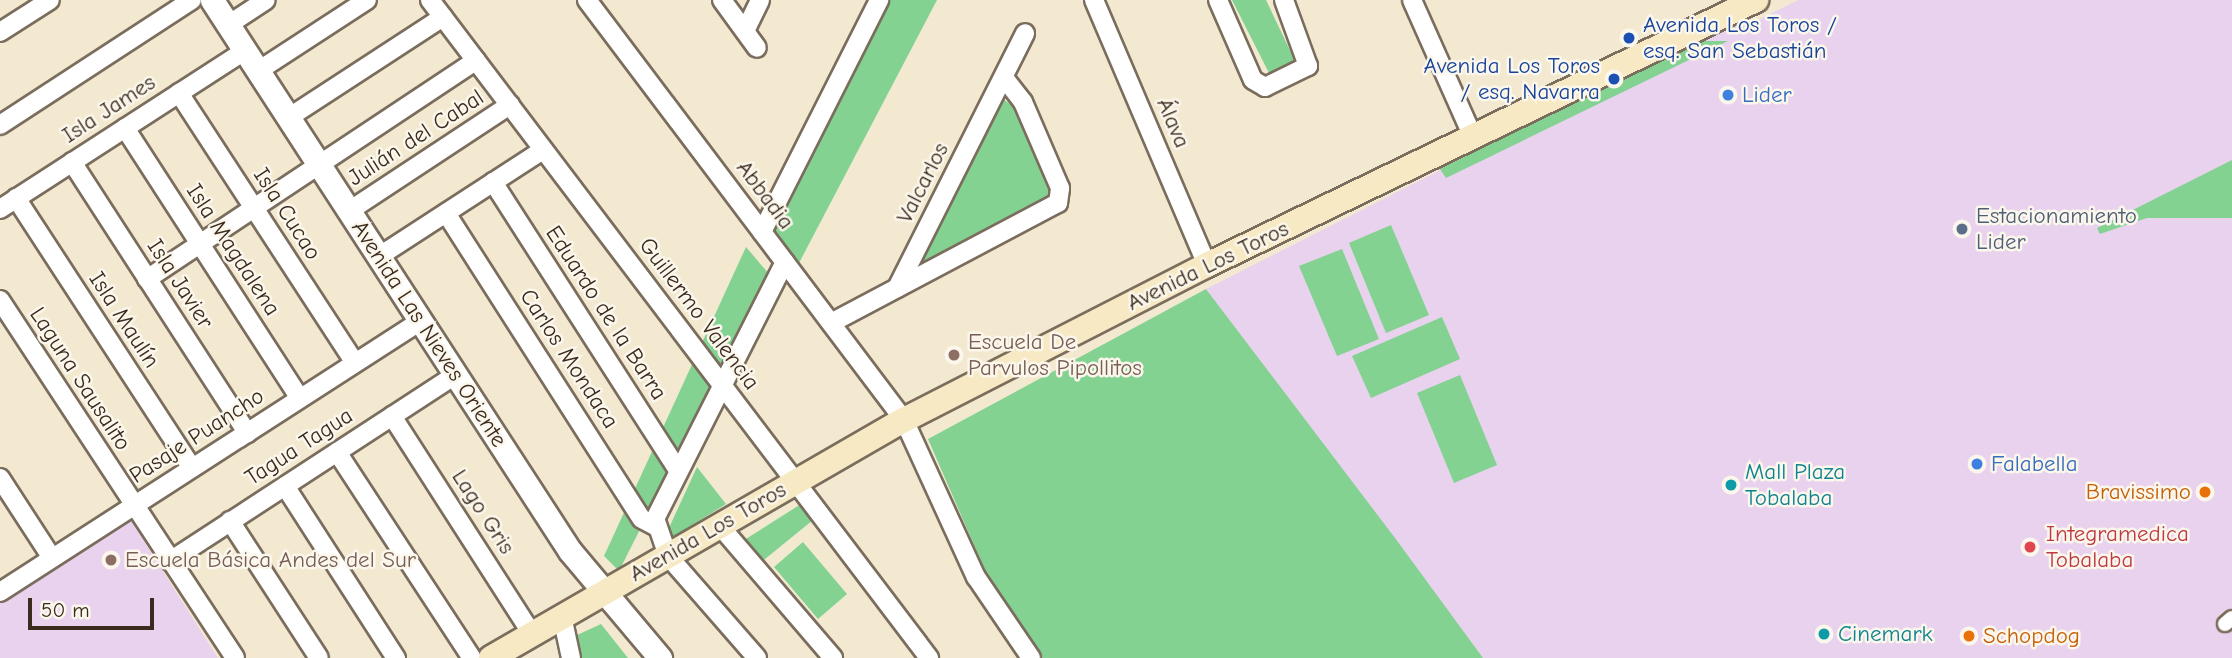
<!DOCTYPE html>
<html>
<head>
<meta charset="utf-8">
<style>
  body { margin:0 }
  #map { position:relative; width:2232px; height:658px; overflow:hidden; background:#f3e9d1; font-family:"Comic Neue",sans-serif }
  div>[style] { position:absolute }
  .built>* { inset:0; background:#e9d2ed }
  .green>* { inset:0; background:#83d292 }
  .roads { filter:drop-shadow(2px 0 #7b6d5d) drop-shadow(-2px 0 #7b6d5d) drop-shadow(0 2px #7b6d5d) drop-shadow(0 -2px #7b6d5d) }
  .pedestrian>* { height:14px; margin:-7px; padding:0 7px; transform-origin:7px; border-radius:7px; background:#fff }
  .minor>* { height:18px; margin:-9px; padding:0 9px; transform-origin:9px; border-radius:9px; background:#fff }
  .tertiary>* { height:23px; margin:-11.5px; padding:0 11.5px; transform-origin:11.5px; border-radius:11.5px; background:#fff }
  .secondary>* { height:24px; margin:-12px; padding:0 12px; transform-origin:12px; border-radius:12px; background:#f6e9c3 }
  .dots>* { width:19px; height:19px; translate:-50% -50%; box-sizing:border-box; border:4px solid #fbf7ec; border-radius:50% }
  span { translate:-50% -50%; white-space:nowrap; text-align:center; line-height:1.15; -webkit-text-stroke:5px #fbf7ec; paint-order:stroke }
  .transit-label { font-size:23px; color:#164399 }
  .left { translate:0 -50%; text-align:left }
  .right { translate:-100% -50%; text-align:right }
  .shop-label { font-size:23px; color:#366cbe }
  .street-label { font-size:23px; color:#3b2a1e }
  .service-label { font-size:23px; color:#4e5e75 }
  .education-label { font-size:23px; color:#785e54 }
  .culture-label { font-size:23px; color:#0d838f }
  .food-label { font-size:23px; color:#c56008 }
  .health-label { font-size:23px; color:#be3a42 }
  .scale { position:absolute; left:28px; top:598px; width:126px; height:32px; box-sizing:border-box; border:4px solid #3b2a1e; border-top:0; padding-left:9px; font-size:21px; line-height:24px; white-space:nowrap; color:#3b2a1e; -webkit-text-stroke:5px #fbf7ec; paint-order:stroke }
</style>
</head>
<body>
<div id="map">
  <div class="built">
    <i style="clip-path:polygon(1798px 0,2232px 0,2232px 658px,1483px 658px,1206px 289px,1744px 16px,1750px 24px)"></i>
    <i style="clip-path:polygon(130px 519px,218px 658px,0 658px,0 601px)"></i>
  </div>
  <div class="green">
    <i style="clip-path:polygon(890px 0,937px 0,799px 263px,774px 230px)"></i>
    <i style="clip-path:polygon(1232px 0,1266px 0,1296px 63px,1269px 73px)"></i>
    <i style="clip-path:polygon(1696px 41px,1728px 41px,1446px 178px,1440px 169px)"></i>
    <i style="clip-path:polygon(1003px 99px,1014px 107px,1051px 192px,1046px 201px,926px 263px,921px 259px)"></i>
    <i style="clip-path:polygon(2232px 160px,2232px 218px,2147px 218px,2100px 234px,2097px 228px)"></i>
    <i style="clip-path:polygon(1391px 225px,1429px 315px,1386px 333px,1349px 243px)"></i>
    <i style="clip-path:polygon(746px 247px,769px 274px,619px 571px,604px 556px)"></i>
    <i style="clip-path:polygon(1342px 249px,1379px 339px,1337px 356px,1299px 266px)"></i>
    <i style="clip-path:polygon(1206px 289px,1395px 538px,1483px 658px,1043px 658px,997px 598px,928px 439px)"></i>
    <i style="clip-path:polygon(1442px 317px,1460px 359px,1371px 398px,1352px 356px)"></i>
    <i style="clip-path:polygon(1460px 375px,1497px 465px,1454px 483px,1417px 393px)"></i>
    <i style="clip-path:polygon(697px 467px,726px 504px,673px 537px,668px 530px)"></i>
    <i style="clip-path:polygon(801px 504px,813px 520px,760px 563px,741px 542px)"></i>
    <i style="clip-path:polygon(803px 542px,847px 594px,818px 619px,774px 567px)"></i>
    <i style="clip-path:polygon(601px 624px,628px 658px,581px 658px,575px 636px)"></i>
  </div>
  <div class="roads">
    <div class="pedestrian">
      <i style="left:2225px;top:624px;width:9px;rotate:-41deg"></i>
    </div>
    <div class="minor">
      <i style="left:430px;top:0;width:826px;rotate:52.82deg"></i>
      <i style="left:587px;top:0;width:526px;rotate:52.96deg"></i>
      <i style="left:904px;top:420px;width:173px;rotate:65.4deg"></i>
      <i style="left:976px;top:577px;width:98px;rotate:55.8deg"></i>
      <i style="left:722px;top:0;width:59px;rotate:53.9deg"></i>
      <i style="left:1094px;top:0;width:288px;rotate:66.9deg"></i>
      <i style="left:1218px;top:0;width:87px;rotate:66.4deg"></i>
      <i style="left:1253px;top:80px;width:14px;rotate:30deg"></i>
      <i style="left:1265px;top:87px;width:48px;rotate:-26deg"></i>
      <i style="left:1308px;top:66px;width:70px;rotate:-110deg"></i>
      <i style="left:1412px;top:0;width:150px;rotate:66deg"></i>
      <i style="left:228px;top:25px;width:45px;rotate:-33.3deg"></i>
      <i style="left:745px;top:31px;width:34px;rotate:-64deg"></i>
      <i style="left:0;top:32px;width:59px;rotate:-32.6deg"></i>
      <i style="left:258px;top:71px;width:130px;rotate:-33.1deg"></i>
      <i style="left:179px;top:93px;width:322px;rotate:56.9deg"></i>
      <i style="left:288px;top:118px;width:185px;rotate:-33.1deg"></i>
      <i style="left:0;top:125px;width:229px;rotate:-33.1deg"></i>
      <i style="left:125px;top:128px;width:322px;rotate:57.1deg"></i>
      <i style="left:72px;top:162px;width:323px;rotate:57.1deg"></i>
      <i style="left:493px;top:182px;width:342px;rotate:57.3deg"></i>
      <i style="left:16px;top:198px;width:322px;rotate:56.9deg"></i>
      <i style="left:0;top:209px;width:291px;rotate:-32.9deg"></i>
      <i style="left:349px;top:211px;width:193px;rotate:-33.4deg"></i>
      <i style="left:446px;top:213px;width:363px;rotate:57.4deg"></i>
      <i style="left:642px;top:519px;width:15px;rotate:28deg"></i>
      <i style="left:762px;top:232px;width:260px;rotate:-63.2deg"></i>
      <i style="left:378px;top:257px;width:197px;rotate:-33deg"></i>
      <i style="left:147px;top:279px;width:395px;rotate:-33.6deg"></i>
      <i style="left:897px;top:288px;width:285px;rotate:-63.3deg"></i>
      <i style="left:0;top:300px;width:428px;rotate:56.7deg"></i>
      <i style="left:831px;top:323px;width:257px;rotate:-27.9deg"></i>
      <i style="left:1058px;top:203px;width:15px;rotate:-82deg"></i>
      <i style="left:1060px;top:188px;width:94px;rotate:-113.3deg"></i>
      <i style="left:1023px;top:102px;width:31px;rotate:-128deg"></i>
      <i style="left:392px;top:416px;width:259px;rotate:57.3deg"></i>
      <i style="left:337px;top:452px;width:246px;rotate:56.8deg"></i>
      <i style="left:0;top:478px;width:95px;rotate:57deg"></i>
      <i style="left:285px;top:486px;width:205px;rotate:57.2deg"></i>
      <i style="left:230px;top:521px;width:163px;rotate:57deg"></i>
      <i style="left:720px;top:526px;width:174px;rotate:49.4deg"></i>
      <i style="left:170px;top:561px;width:340px;rotate:-33.1deg"></i>
      <i style="left:0;top:592px;width:500px;rotate:-32.8deg"></i>
      <i style="left:562px;top:616px;width:43px;rotate:77.9deg"></i>
      <i style="left:757px;top:658px;width:135px;rotate:-131.1deg"></i>
      <i style="left:668px;top:556px;width:39px;rotate:-109deg"></i>
      <i style="left:655px;top:519px;width:288px;rotate:-63.2deg"></i>
    </div>
    <div class="tertiary">
      <i style="left:212px;top:0;width:657px;rotate:56.99deg"></i>
      <i style="left:570px;top:551px;width:140px;rotate:49.9deg"></i>
    </div>
    <div class="secondary">
      <i style="left:491px;top:658px;width:477px;rotate:-30deg"></i>
      <i style="left:904px;top:420px;width:340px;rotate:-27.1deg"></i>
      <i style="left:1207px;top:265px;width:610px;rotate:-25.77deg"></i>
    </div>
  </div>
  <div class="dots">
    <i style="left:1629px;top:38px;background:#1a4fb4"></i>
    <i style="left:1614px;top:79px;background:#1a4fb4"></i>
    <i style="left:1728px;top:95px;background:#3f7fe0"></i>
    <i style="left:1962px;top:229px;background:#5c6f8a"></i>
    <i style="left:954px;top:355px;background:#8d6e63"></i>
    <i style="left:1977px;top:464px;background:#3f7fe0"></i>
    <i style="left:1731px;top:485px;background:#0f9aa8"></i>
    <i style="left:2205px;top:492px;background:#e8710a"></i>
    <i style="left:2030px;top:547px;background:#e0444e"></i>
    <i style="left:111px;top:560px;background:#8d6e63"></i>
    <i style="left:1824px;top:634px;background:#0f9aa8"></i>
    <i style="left:1969px;top:636px;background:#e8710a"></i>
  </div>
  <div class="transit-label">
    <span class="left" style="left:1643px;top:38px">Avenida Los Toros /<br>esq. San Sebastián</span>
    <span class="right" style="left:1600px;top:79px">Avenida Los Toros<br>/ esq. Navarra</span>
  </div>
  <div class="shop-label">
    <span class="left" style="left:1742px;top:95px">Lider</span>
    <span class="left" style="left:1991px;top:464px">Falabella</span>
  </div>
  <div class="street-label">
    <span style="left:109px;top:109px;rotate:-33deg">Isla James</span>
    <span style="left:1173px;top:123px;rotate:67deg">Álava</span>
    <span style="left:416px;top:138px;rotate:-33deg">Julián del Cabal</span>
    <span style="left:923px;top:183px;rotate:-63deg">Valcarlos</span>
    <span style="left:765px;top:195px;rotate:53deg">Abbadia</span>
    <span style="left:287px;top:214px;rotate:57deg">Isla Cucao</span>
    <span style="left:233px;top:250px;rotate:57deg">Isla Magdalena</span>
    <span style="left:1208px;top:266px;rotate:-26deg">Avenida Los Toros</span>
    <span style="left:180px;top:284px;rotate:57deg">Isla Javier</span>
    <span style="left:606px;top:313px;rotate:57deg">Eduardo de la Barra</span>
    <span style="left:699px;top:314px;rotate:53deg">Guillermo Valencia</span>
    <span style="left:124px;top:320px;rotate:57deg">Isla Maulín</span>
    <span style="left:429px;top:334px;rotate:57deg">Avenida Las Nieves Oriente</span>
    <span style="left:569px;top:359px;rotate:57deg">Carlos Mondaca</span>
    <span style="left:80px;top:379px;rotate:57deg">Laguna Sausalito</span>
    <span style="left:197px;top:436px;rotate:-33deg">Pasaje Puancho</span>
    <span style="left:299px;top:447px;rotate:-33deg">Tagua Tagua</span>
    <span style="left:483px;top:512px;rotate:57deg">Lago Gris</span>
    <span style="left:708px;top:532px;rotate:-30deg">Avenida Los Toros</span>
  </div>
  <div class="service-label">
    <span class="left" style="left:1976px;top:229px">Estacionamiento<br>Lider</span>
  </div>
  <div class="education-label">
    <span class="left" style="left:968px;top:355px">Escuela De<br>Parvulos Pipollitos</span>
    <span class="left" style="left:125px;top:560px">Escuela Básica Andes del Sur</span>
  </div>
  <div class="culture-label">
    <span class="left" style="left:1745px;top:485px">Mall Plaza<br>Tobalaba</span>
    <span class="left" style="left:1838px;top:634px">Cinemark</span>
  </div>
  <div class="food-label">
    <span class="right" style="left:2191px;top:492px">Bravissimo</span>
    <span class="left" style="left:1983px;top:636px">Schopdog</span>
  </div>
  <div class="health-label">
    <span class="left" style="left:2046px;top:547px">Integramedica<br>Tobalaba</span>
  </div>
  <div class="scale">50 m</div>
</div>
</body>
</html>
